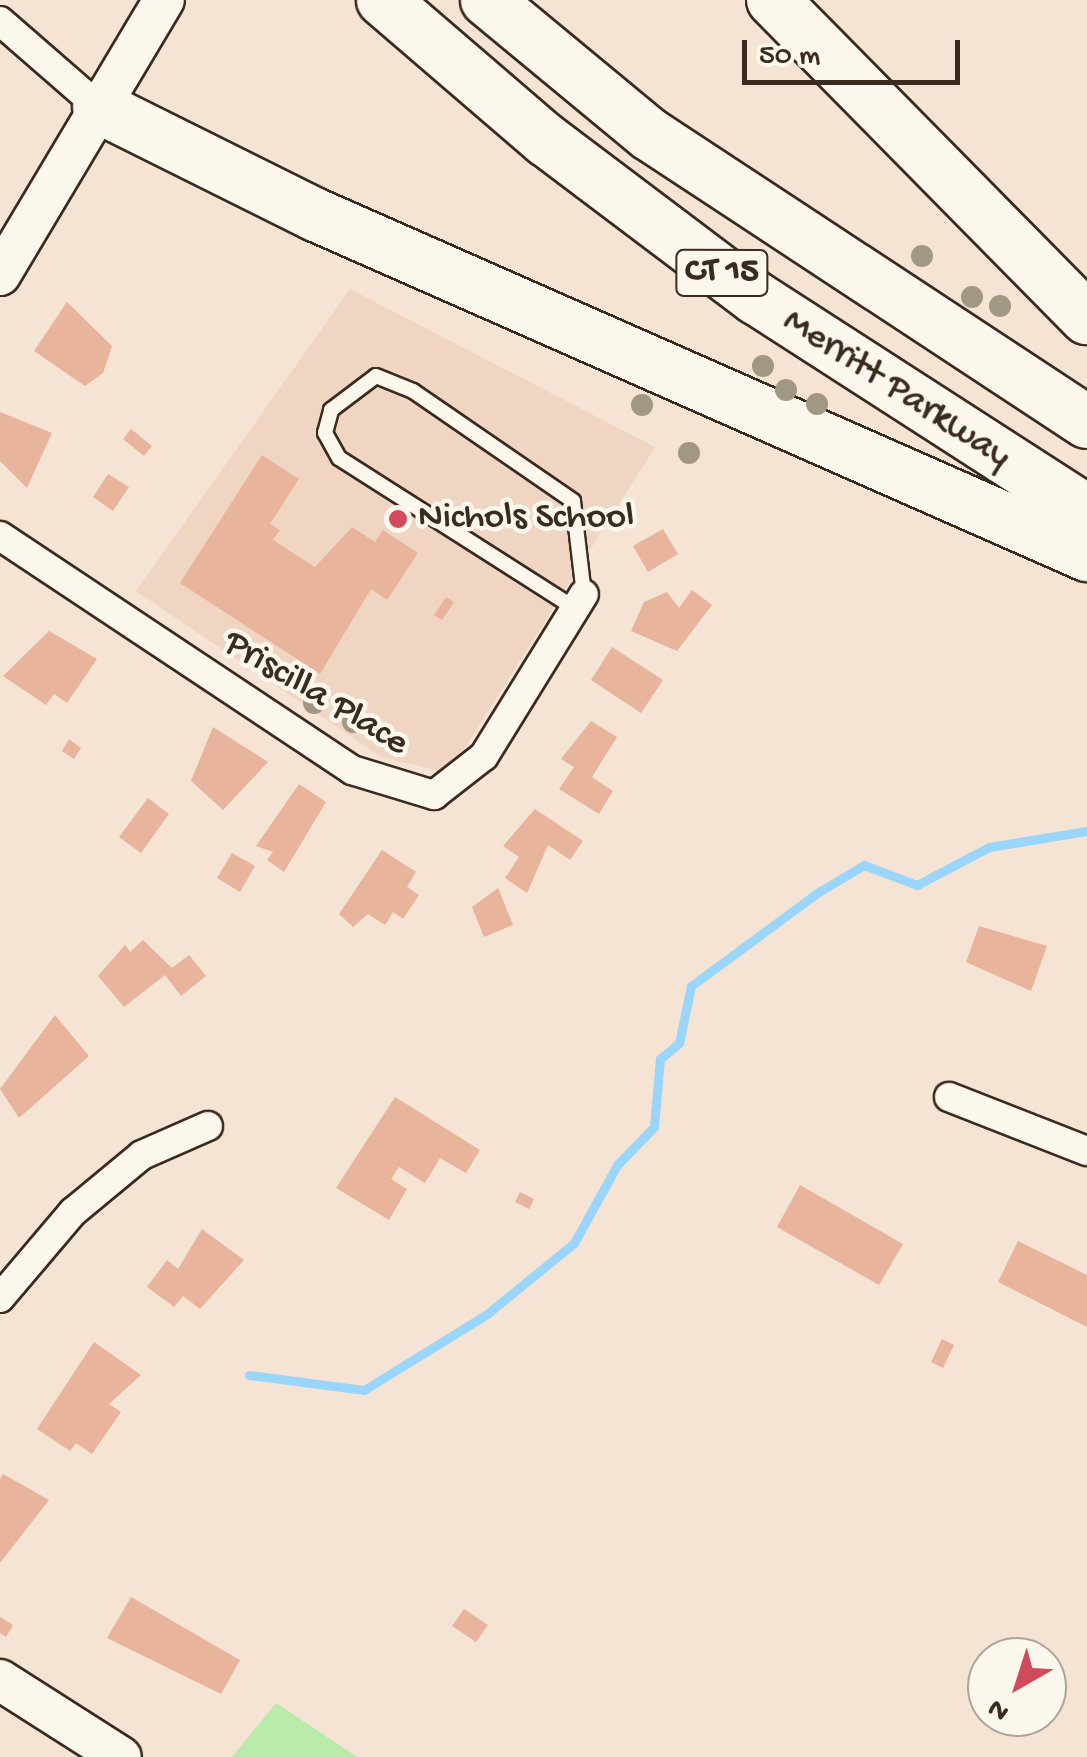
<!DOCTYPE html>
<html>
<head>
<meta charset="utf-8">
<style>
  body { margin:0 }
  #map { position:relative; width:1087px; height:1757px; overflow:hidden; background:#f5e3d4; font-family:"Gochi Hand",sans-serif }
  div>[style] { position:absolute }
  .built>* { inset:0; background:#f1d5c3 }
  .green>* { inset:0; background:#b9ebaa }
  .stream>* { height:9px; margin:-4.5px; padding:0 4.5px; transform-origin:4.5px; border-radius:4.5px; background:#9ad6fb }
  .building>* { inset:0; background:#e8b49b }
  .roads { filter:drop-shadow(2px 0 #3b2a1e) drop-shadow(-2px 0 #3b2a1e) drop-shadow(0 2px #3b2a1e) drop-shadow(0 -2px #3b2a1e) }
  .lane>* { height:14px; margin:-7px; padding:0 7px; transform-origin:7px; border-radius:7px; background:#fbf7ec }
  .street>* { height:28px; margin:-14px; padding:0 14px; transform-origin:14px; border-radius:14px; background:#fbf7ec }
  .secondary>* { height:40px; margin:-20px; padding:0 20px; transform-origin:20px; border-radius:20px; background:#fbf7ec }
  .highway>* { height:52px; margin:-26px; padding:0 26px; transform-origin:26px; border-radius:26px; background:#fbf7ec }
  .trees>* { width:22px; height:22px; margin:-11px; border-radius:50%; background:#a09883 }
  .dots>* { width:28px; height:28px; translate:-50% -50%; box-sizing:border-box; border:5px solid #fbf7ec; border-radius:50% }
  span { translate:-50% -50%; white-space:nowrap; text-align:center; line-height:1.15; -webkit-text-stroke:9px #fbf7ec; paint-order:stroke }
  .shield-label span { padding:2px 8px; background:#fbf7ec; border:2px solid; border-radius:8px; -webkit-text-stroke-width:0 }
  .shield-label { font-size:35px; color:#3b2a1e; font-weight:700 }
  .street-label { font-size:38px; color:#3b2a1e }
  .poi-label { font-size:38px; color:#3b2a1e }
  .left { translate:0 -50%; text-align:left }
  .north { position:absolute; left:967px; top:1637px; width:100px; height:100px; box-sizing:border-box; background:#fbf7ec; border:2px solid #aea59a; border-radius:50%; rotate:219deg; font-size:28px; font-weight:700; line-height:40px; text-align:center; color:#3b2a1e }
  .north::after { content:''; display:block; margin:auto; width:35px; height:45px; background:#d1495b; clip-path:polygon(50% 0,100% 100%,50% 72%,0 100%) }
  .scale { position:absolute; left:742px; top:40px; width:218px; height:45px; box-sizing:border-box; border:5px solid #3b2a1e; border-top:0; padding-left:12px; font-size:30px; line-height:35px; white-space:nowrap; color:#3b2a1e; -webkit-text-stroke:8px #fbf7ec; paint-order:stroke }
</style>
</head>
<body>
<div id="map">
  <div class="built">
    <i style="clip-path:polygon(350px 289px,655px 447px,449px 773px,381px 757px,136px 591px)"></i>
  </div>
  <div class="green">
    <i style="clip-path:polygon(276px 1703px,357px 1757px,232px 1757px)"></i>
  </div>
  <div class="stream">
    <i style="left:249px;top:1375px;width:116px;rotate:7.4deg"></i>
    <i style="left:364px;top:1390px;width:145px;rotate:-31.7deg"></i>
    <i style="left:487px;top:1314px;width:112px;rotate:-39.2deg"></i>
    <i style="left:574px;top:1243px;width:89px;rotate:-61.1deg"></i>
    <i style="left:617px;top:1165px;width:53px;rotate:-45.8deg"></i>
    <i style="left:654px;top:1127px;width:68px;rotate:-85deg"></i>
    <i style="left:660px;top:1059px;width:25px;rotate:-40deg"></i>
    <i style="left:679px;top:1043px;width:58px;rotate:-78.1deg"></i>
    <i style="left:691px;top:986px;width:157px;rotate:-36.4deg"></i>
    <i style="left:817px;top:893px;width:55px;rotate:-30.8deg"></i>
    <i style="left:864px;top:865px;width:57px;rotate:20.7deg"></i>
    <i style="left:917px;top:885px;width:81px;rotate:-27.8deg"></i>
    <i style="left:989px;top:847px;width:99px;rotate:-9.3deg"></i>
  </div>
  <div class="building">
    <i style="clip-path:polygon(67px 302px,112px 346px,103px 373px,85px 386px,34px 351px)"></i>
    <i style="clip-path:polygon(0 412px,52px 433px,27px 488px,0 461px)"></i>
    <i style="clip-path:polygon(131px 429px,152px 446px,144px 456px,123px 439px)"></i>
    <i style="clip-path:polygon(262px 455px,299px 479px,270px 524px,280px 530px,273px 540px,315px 567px,352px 527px,375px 542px,383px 530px,418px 553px,387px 600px,371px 589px,320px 674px,180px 583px)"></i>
    <i style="clip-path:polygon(108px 474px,129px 487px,113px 511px,93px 497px)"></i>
    <i style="clip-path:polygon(663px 529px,678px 554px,648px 572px,633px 546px)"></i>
    <i style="clip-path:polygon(692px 590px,712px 605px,677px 651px,631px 631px,644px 602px,667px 592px,679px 608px)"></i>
    <i style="clip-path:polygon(446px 597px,454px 602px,442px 620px,434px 615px)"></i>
    <i style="clip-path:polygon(49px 631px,97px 659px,67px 703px,54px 694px,46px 705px,3px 676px)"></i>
    <i style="clip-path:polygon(612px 647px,663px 680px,641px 713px,591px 680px)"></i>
    <i style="clip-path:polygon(591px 721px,617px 737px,592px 777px,613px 791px,599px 814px,559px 789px,574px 767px,561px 759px)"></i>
    <i style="clip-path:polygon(213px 727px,268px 762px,223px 810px,191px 781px)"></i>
    <i style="clip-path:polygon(69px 739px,81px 748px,74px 759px,62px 751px)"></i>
    <i style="clip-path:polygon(299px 784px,326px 802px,284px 872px,267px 860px,273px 852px,256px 846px)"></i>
    <i style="clip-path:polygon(148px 798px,169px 814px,141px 853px,119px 837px)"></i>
    <i style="clip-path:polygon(535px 809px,583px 841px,570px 860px,548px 845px,527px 893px,505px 878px,519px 857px,503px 846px)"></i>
    <i style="clip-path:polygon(382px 850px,416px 872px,407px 887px,419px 895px,403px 919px,393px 912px,385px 925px,368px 914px,353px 927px,339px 914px)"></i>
    <i style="clip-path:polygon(232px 853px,255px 866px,240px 892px,217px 878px)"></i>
    <i style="clip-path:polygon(498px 888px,513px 925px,484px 937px,472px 907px)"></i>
    <i style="clip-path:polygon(979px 926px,1047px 946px,1031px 991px,966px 962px)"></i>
    <i style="clip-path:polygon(143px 940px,172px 968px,189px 955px,206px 976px,181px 996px,165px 975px,124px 1007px,98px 976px,125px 945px,130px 952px)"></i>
    <i style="clip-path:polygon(55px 1015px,89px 1056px,19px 1118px,0 1089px)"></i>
    <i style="clip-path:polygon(395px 1097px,480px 1150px,466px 1173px,440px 1158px,425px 1183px,399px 1167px,391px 1179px,407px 1189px,389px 1220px,336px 1188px)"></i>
    <i style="clip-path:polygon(800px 1185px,903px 1244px,879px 1285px,777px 1227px)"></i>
    <i style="clip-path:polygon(520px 1192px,534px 1199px,529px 1209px,515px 1202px)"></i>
    <i style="clip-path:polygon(202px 1229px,244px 1260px,200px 1309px,183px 1296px,174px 1307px,147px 1287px,167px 1260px,178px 1269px)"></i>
    <i style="clip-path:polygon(1018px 1241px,1087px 1275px,1087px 1327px,998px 1282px)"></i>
    <i style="clip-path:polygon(942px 1339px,954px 1345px,943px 1368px,931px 1362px)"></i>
    <i style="clip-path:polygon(94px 1342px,141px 1375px,109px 1404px,121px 1412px,92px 1454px,76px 1443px,70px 1451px,37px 1429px)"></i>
    <i style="clip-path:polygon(3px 1474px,49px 1500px,0 1563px,0 1479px)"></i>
    <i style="clip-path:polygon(131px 1597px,240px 1660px,221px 1694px,107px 1638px)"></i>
    <i style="clip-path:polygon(464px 1609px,488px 1625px,476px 1642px,452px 1626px)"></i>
    <i style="clip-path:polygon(0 1617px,13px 1625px,6px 1637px,0 1633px)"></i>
  </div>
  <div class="roads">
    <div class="lane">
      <i style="left:576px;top:609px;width:281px;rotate:-147.5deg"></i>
      <i style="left:339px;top:458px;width:29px;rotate:-119deg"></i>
      <i style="left:325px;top:433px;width:24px;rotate:-75deg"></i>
      <i style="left:331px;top:410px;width:56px;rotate:-37.1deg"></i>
      <i style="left:376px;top:376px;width:40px;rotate:22deg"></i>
      <i style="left:413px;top:391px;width:194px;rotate:34.5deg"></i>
      <i style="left:573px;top:501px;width:94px;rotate:83.3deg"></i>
    </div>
    <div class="street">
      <i style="left:0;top:21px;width:131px;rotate:41deg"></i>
      <i style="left:0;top:536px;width:423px;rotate:33.6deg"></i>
      <i style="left:352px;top:770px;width:86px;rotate:17deg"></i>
      <i style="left:434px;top:795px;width:63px;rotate:-38deg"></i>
      <i style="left:484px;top:756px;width:190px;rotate:-58.3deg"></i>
      <i style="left:949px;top:1097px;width:148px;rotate:21.4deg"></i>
      <i style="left:0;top:1298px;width:113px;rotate:-49.7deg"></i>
      <i style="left:73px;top:1212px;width:89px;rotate:-39.6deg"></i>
      <i style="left:142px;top:1155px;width:72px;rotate:-23.7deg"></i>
    </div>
    <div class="secondary">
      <i style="left:0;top:275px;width:320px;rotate:-59.2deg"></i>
      <i style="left:0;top:1680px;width:143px;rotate:32.5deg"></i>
    </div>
    <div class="highway">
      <i style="left:383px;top:0;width:215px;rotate:40.7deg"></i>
      <i style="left:546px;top:140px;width:263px;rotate:37deg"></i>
      <i style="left:756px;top:298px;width:394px;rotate:32.8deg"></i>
      <i style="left:487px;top:0;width:210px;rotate:39.6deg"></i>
      <i style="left:649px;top:134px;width:524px;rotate:33.33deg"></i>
      <i style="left:773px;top:0;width:447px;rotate:45.4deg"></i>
      <i style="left:99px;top:107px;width:242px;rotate:26.5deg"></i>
      <i style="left:316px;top:215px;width:843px;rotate:23.8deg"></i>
    </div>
  </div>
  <div class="trees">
    <i style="left:922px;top:256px"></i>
    <i style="left:972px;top:297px"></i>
    <i style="left:1000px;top:306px"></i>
    <i style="left:763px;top:366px"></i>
    <i style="left:786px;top:390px"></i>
    <i style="left:817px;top:404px"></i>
    <i style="left:642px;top:405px"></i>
    <i style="left:689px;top:453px"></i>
    <i style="left:314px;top:703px"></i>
    <i style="left:353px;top:722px"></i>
  </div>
  <div class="dots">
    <i style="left:398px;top:519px;background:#d1495b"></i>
  </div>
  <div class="shield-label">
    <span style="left:722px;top:273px">CT 15</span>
  </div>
  <div class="street-label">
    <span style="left:896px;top:390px;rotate:33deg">Merritt Parkway</span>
    <span style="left:315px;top:695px;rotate:31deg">Priscilla Place</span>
  </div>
  <div class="poi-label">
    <span class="left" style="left:418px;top:519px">Nichols School</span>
  </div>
  <div class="north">N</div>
  <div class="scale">50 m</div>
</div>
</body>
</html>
